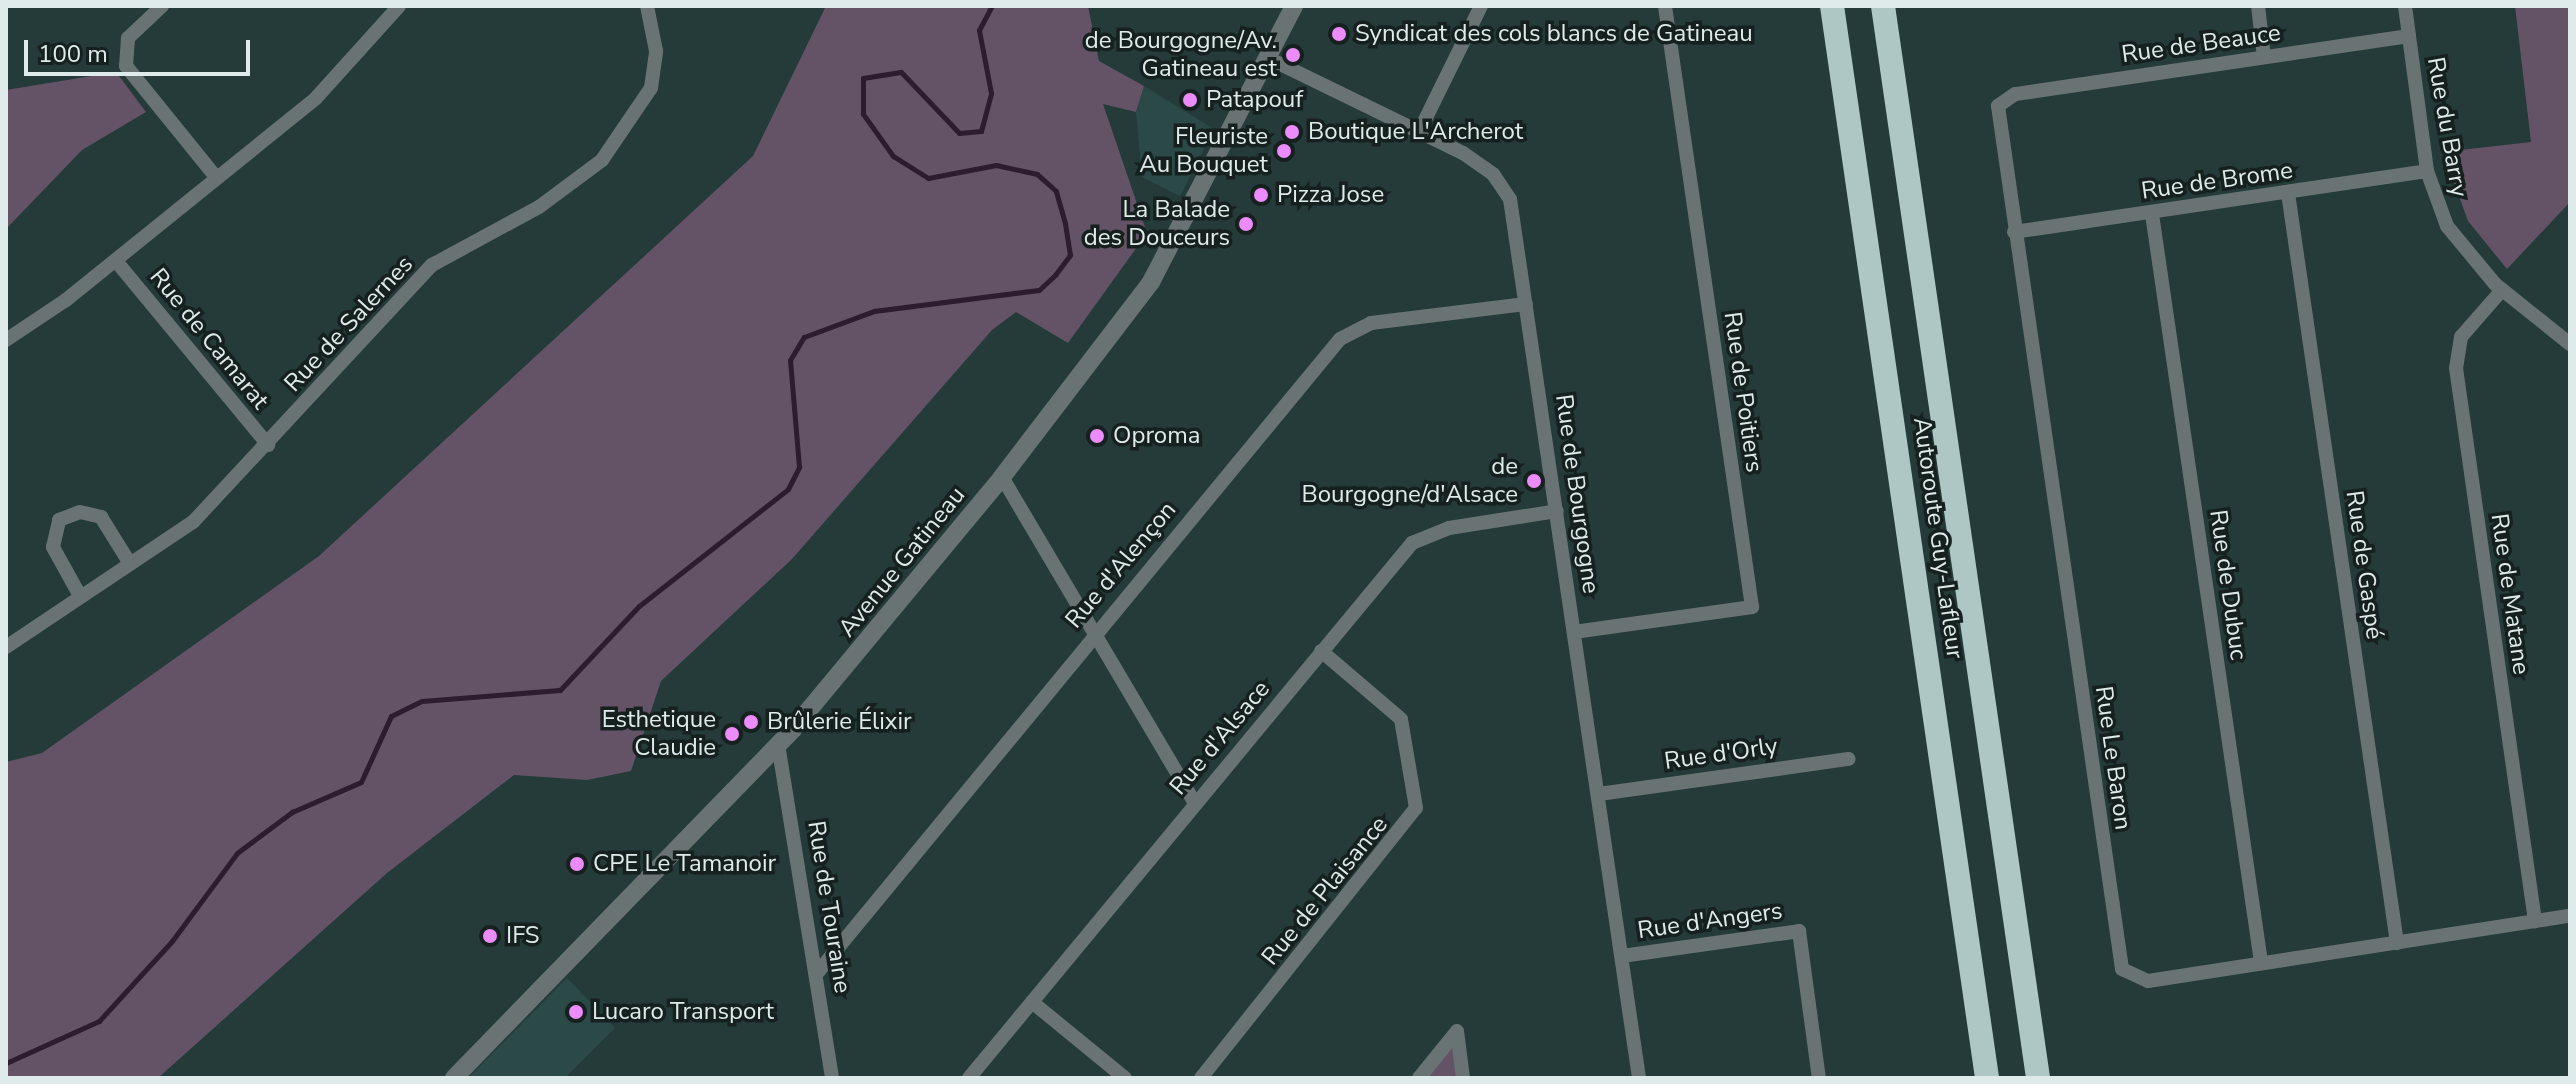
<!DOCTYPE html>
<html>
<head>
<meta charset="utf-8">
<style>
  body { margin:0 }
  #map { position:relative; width:2576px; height:1084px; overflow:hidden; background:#253b39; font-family:"Nunito Sans",sans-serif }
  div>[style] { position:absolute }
  .built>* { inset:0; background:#2a4947 }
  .green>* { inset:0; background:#645367 }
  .stream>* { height:5px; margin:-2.5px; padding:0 2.5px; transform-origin:2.5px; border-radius:2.5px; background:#2d1b30 }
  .minor>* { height:14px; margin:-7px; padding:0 7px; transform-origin:7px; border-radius:7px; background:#697373 }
  .tertiary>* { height:18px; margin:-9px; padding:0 9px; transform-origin:9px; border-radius:9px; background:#697373 }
  .motorway>* { height:24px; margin:-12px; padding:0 12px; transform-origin:12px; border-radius:12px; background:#aec7c5 }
  .dots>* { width:22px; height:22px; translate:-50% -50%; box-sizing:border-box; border:4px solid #16201f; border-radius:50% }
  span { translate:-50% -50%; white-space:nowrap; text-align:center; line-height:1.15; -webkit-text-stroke:7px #16201f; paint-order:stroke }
  .poi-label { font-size:24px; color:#deebea }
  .left { translate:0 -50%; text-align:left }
  .right { translate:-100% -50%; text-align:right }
  .street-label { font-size:24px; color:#deebea }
  .frame { position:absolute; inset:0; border:8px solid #deebea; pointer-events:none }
  .scale { position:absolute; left:24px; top:40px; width:226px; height:36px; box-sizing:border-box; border:4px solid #deebea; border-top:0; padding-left:10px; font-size:24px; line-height:28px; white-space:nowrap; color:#deebea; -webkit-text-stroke:6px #16201f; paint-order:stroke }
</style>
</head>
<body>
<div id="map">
  <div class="built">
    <i style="clip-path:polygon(1144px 86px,1214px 129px,1180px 196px,1142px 177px,1136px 112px)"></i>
    <i style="clip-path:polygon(567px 978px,615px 1028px,565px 1078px,468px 1078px)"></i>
  </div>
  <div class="green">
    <i style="clip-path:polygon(826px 6px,1088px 6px,1099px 61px,1144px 86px,1136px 112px,1103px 104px,1147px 233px,1068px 343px,1016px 312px,992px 330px,792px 559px,661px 681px,631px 771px,587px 780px,514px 775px,387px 873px,158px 1078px,6px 1078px,6px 762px,42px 753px,319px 556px,753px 156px)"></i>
    <i style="clip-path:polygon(2515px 6px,2570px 6px,2570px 202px,2507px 269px,2468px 221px,2443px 152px,2531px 142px)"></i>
    <i style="clip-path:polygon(116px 72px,146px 112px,82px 150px,6px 229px,6px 90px)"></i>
    <i style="clip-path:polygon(1457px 1031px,1463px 1078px,1419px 1078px)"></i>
  </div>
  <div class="stream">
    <i style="left:6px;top:1063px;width:102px;rotate:-24.3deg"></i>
    <i style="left:99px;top:1021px;width:108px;rotate:-47.6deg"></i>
    <i style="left:172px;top:941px;width:109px;rotate:-53.5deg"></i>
    <i style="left:237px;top:853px;width:69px;rotate:-36.7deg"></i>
    <i style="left:292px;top:812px;width:75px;rotate:-23.5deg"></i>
    <i style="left:361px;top:782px;width:72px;rotate:-65.6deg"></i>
    <i style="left:391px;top:716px;width:34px;rotate:-26deg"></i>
    <i style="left:422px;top:701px;width:138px;rotate:-4.6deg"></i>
    <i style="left:560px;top:690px;width:115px;rotate:-46.8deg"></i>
    <i style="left:639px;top:606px;width:189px;rotate:-38.1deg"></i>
    <i style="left:788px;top:489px;width:25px;rotate:-63deg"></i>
    <i style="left:799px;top:467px;width:107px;rotate:-94.8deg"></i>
    <i style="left:790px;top:360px;width:27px;rotate:-59deg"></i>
    <i style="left:804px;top:337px;width:75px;rotate:-20.4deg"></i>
    <i style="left:874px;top:311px;width:166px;rotate:-7.3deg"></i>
    <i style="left:1039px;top:290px;width:22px;rotate:-43deg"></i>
    <i style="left:1055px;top:275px;width:25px;rotate:-53deg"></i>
    <i style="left:1070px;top:255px;width:32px;rotate:-99deg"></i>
    <i style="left:1065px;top:223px;width:33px;rotate:-106deg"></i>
    <i style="left:1056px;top:191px;width:25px;rotate:-138deg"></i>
    <i style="left:1037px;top:174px;width:42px;rotate:-167.6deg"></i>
    <i style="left:996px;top:165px;width:69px;rotate:169.2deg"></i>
    <i style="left:928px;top:178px;width:41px;rotate:-147.8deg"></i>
    <i style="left:893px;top:156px;width:52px;rotate:-125.5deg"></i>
    <i style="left:863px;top:114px;width:36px;rotate:-90deg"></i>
    <i style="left:863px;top:78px;width:38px;rotate:-9deg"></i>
    <i style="left:901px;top:72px;width:84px;rotate:46.4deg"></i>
    <i style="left:959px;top:133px;width:22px;rotate:-5deg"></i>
    <i style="left:981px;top:131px;width:39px;rotate:-75deg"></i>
    <i style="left:991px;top:93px;width:64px;rotate:-100.8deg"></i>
    <i style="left:979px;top:30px;width:27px;rotate:-62deg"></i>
  </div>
  <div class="minor">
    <i style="left:162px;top:6px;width:47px;rotate:136.7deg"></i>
    <i style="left:128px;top:38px;width:28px;rotate:94deg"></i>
    <i style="left:126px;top:66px;width:141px;rotate:51deg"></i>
    <i style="left:2258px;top:6px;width:51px;rotate:83.3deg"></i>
    <i style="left:2405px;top:6px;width:166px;rotate:82.4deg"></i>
    <i style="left:2427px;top:171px;width:59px;rotate:70deg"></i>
    <i style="left:2447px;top:226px;width:75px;rotate:50.4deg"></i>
    <i style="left:2495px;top:284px;width:96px;rotate:38.7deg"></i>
    <i style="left:2409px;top:36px;width:398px;rotate:171.6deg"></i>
    <i style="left:2015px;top:94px;width:21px;rotate:145deg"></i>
    <i style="left:1998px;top:106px;width:872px;rotate:81.82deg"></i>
    <i style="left:2122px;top:969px;width:29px;rotate:25deg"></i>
    <i style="left:2148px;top:981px;width:427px;rotate:-8.8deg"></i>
    <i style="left:1268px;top:58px;width:217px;rotate:26deg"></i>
    <i style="left:1463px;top:153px;width:37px;rotate:35deg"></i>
    <i style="left:1493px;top:174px;width:30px;rotate:56deg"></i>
    <i style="left:1510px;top:199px;width:888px;rotate:81.65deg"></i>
    <i style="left:1420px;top:130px;width:138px;rotate:-63.8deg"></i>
    <i style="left:2288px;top:193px;width:758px;rotate:81.73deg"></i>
    <i style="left:2152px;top:214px;width:756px;rotate:81.71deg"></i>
    <i style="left:2014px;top:232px;width:417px;rotate:-8.4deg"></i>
    <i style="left:116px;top:261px;width:239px;rotate:50.4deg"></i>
    <i style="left:2502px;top:290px;width:62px;rotate:131.1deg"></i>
    <i style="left:2461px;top:337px;width:31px;rotate:99deg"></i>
    <i style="left:2456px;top:368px;width:559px;rotate:81.87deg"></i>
    <i style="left:6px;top:340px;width:72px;rotate:-33.7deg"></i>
    <i style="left:66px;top:300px;width:321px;rotate:-38.9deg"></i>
    <i style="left:316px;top:98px;width:124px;rotate:-47.9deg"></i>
    <i style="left:1002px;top:477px;width:379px;rotate:59.4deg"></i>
    <i style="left:79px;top:594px;width:54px;rotate:-119deg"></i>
    <i style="left:53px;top:547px;width:28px;rotate:-77deg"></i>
    <i style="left:59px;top:520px;width:22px;rotate:-21deg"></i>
    <i style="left:80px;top:512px;width:22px;rotate:13deg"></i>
    <i style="left:101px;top:517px;width:53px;rotate:58.1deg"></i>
    <i style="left:1574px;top:632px;width:180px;rotate:-8deg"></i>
    <i style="left:1752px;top:607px;width:607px;rotate:-98.24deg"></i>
    <i style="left:6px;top:647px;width:225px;rotate:-33.8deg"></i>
    <i style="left:193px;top:522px;width:351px;rotate:-47.1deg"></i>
    <i style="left:432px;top:265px;width:122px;rotate:-28.5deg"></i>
    <i style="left:539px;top:207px;width:79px;rotate:-36.7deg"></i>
    <i style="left:602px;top:160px;width:87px;rotate:-55.8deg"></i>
    <i style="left:651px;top:88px;width:37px;rotate:-82deg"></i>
    <i style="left:656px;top:51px;width:46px;rotate:-101.3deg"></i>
    <i style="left:778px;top:744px;width:338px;rotate:80.8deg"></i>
    <i style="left:1599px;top:794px;width:252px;rotate:-8deg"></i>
    <i style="left:1622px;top:956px;width:179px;rotate:-8deg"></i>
    <i style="left:1799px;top:931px;width:148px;rotate:82.3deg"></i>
    <i style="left:818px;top:972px;width:820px;rotate:-50.49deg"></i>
    <i style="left:1340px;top:339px;width:35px;rotate:-27deg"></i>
    <i style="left:1371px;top:323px;width:156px;rotate:-7deg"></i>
    <i style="left:1032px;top:1002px;width:120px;rotate:39.3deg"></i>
    <i style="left:1457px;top:1031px;width:47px;rotate:82.7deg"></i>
    <i style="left:969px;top:1078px;width:695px;rotate:-50.37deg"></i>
    <i style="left:1412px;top:543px;width:40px;rotate:-22deg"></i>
    <i style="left:1449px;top:528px;width:109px;rotate:-8.9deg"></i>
    <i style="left:1201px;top:1078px;width:345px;rotate:-51.5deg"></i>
    <i style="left:1416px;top:808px;width:90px;rotate:-99.6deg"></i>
    <i style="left:1401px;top:719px;width:105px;rotate:-139.6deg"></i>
    <i style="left:1419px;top:1078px;width:60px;rotate:-51deg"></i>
  </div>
  <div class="tertiary">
    <i style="left:454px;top:1078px;width:487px;rotate:-45.8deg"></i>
    <i style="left:793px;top:729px;width:327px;rotate:-50.3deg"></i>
    <i style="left:1002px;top:477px;width:245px;rotate:-52.6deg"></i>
    <i style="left:1151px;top:282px;width:311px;rotate:-62.6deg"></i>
  </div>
  <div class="motorway">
    <i style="left:1832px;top:6px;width:1083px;rotate:81.77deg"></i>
    <i style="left:1883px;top:6px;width:1083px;rotate:81.77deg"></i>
  </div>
  <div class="dots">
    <i style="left:1339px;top:34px;background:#ec8cfa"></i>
    <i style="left:1293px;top:55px;background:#ec8cfa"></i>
    <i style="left:1190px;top:100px;background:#ec8cfa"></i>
    <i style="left:1292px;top:132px;background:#ec8cfa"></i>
    <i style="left:1284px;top:151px;background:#ec8cfa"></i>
    <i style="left:1261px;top:195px;background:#ec8cfa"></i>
    <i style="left:1246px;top:224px;background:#ec8cfa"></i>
    <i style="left:1097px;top:436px;background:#ec8cfa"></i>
    <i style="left:1534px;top:481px;background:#ec8cfa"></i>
    <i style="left:751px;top:722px;background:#ec8cfa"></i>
    <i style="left:732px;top:734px;background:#ec8cfa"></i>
    <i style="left:577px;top:864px;background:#ec8cfa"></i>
    <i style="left:490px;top:936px;background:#ec8cfa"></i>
    <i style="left:576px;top:1012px;background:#ec8cfa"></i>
  </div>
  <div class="poi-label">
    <span class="left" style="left:1355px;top:34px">Syndicat des cols blancs de Gatineau</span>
    <span class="right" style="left:1277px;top:55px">de Bourgogne/Av.<br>Gatineau est</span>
    <span class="left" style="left:1206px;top:100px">Patapouf</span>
    <span class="left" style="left:1308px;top:132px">Boutique L'Archerot</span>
    <span class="right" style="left:1268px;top:151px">Fleuriste<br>Au Bouquet</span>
    <span class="left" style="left:1277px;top:195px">Pizza Jose</span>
    <span class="right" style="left:1230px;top:224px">La Balade<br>des Douceurs</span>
    <span class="left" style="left:1113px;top:436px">Oproma</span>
    <span class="right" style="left:1518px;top:481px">de<br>Bourgogne/d'Alsace</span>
    <span class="right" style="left:716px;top:734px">Esthetique<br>Claudie</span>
    <span class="left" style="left:767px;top:722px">Brûlerie Élixir</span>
    <span class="left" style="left:593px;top:864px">CPE Le Tamanoir</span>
    <span class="left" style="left:506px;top:936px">IFS</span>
    <span class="left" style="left:592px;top:1012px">Lucaro Transport</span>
  </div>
  <div class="street-label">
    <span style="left:2201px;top:44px;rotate:-8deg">Rue de Beauce</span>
    <span style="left:2447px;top:127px;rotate:80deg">Rue du Barry</span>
    <span style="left:2217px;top:181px;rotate:-8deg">Rue de Brome</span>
    <span style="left:349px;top:324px;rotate:-47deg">Rue de Salernes</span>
    <span style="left:209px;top:339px;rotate:51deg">Rue de Camarat</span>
    <span style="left:1743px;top:392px;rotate:82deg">Rue de Poitiers</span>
    <span style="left:1577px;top:494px;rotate:82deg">Rue de Bourgogne</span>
    <span style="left:1938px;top:538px;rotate:82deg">Autoroute Guy-Lafleur</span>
    <span style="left:902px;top:562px;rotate:-51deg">Avenue Gatineau</span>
    <span style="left:1121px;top:565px;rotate:-50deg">Rue d'Alençon</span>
    <span style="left:2364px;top:565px;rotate:82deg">Rue de Gaspé</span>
    <span style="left:2228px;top:585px;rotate:82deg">Rue de Dubuc</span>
    <span style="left:2510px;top:594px;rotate:82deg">Rue de Matane</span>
    <span style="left:1220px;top:738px;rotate:-50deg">Rue d'Alsace</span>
    <span style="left:1721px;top:754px;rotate:-8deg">Rue d'Orly</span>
    <span style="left:2113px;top:758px;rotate:82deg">Rue Le Baron</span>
    <span style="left:1325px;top:891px;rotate:-51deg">Rue de Plaisance</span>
    <span style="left:829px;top:907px;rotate:81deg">Rue de Touraine</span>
    <span style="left:1710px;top:921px;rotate:-8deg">Rue d'Angers</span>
  </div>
  <div class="frame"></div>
  <div class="scale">100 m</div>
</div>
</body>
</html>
